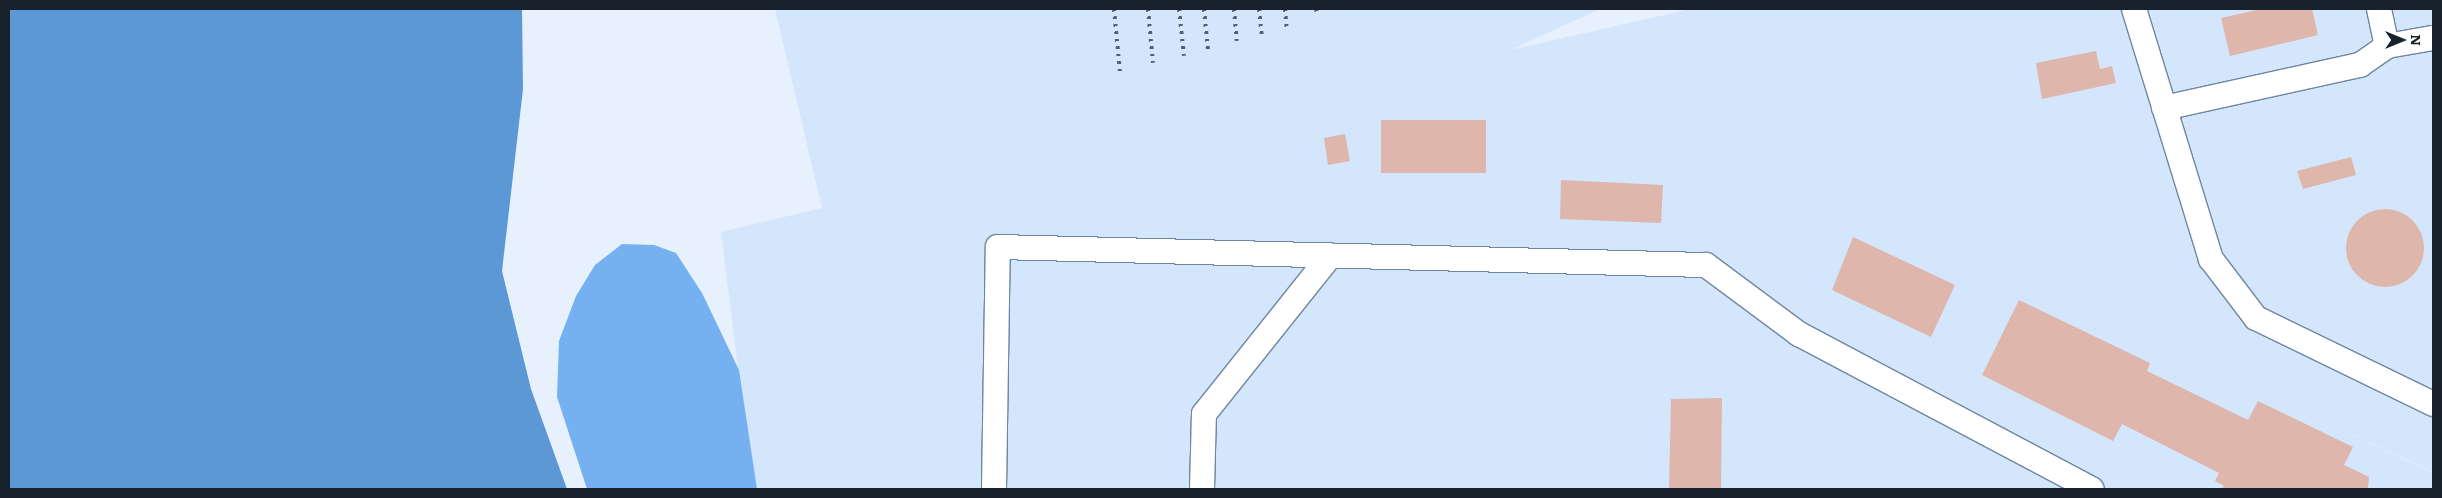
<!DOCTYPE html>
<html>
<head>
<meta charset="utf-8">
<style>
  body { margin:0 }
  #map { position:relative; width:2442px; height:498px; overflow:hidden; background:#e6f1fd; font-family:Literata,serif }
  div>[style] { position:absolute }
  .built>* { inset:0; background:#d3e6fb }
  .forest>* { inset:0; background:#75b1f0 }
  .water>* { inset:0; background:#5d98d6 }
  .building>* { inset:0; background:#deb6ac }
  .round { border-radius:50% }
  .roads { filter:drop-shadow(1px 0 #6e86a1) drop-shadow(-1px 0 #6e86a1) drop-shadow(0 1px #6e86a1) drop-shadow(0 -1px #6e86a1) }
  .lane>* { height:24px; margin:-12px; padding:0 12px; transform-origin:12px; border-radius:12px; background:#fff }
  .rail>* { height:4px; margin-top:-2px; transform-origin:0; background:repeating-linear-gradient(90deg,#56606c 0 2.5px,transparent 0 7.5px) }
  span { translate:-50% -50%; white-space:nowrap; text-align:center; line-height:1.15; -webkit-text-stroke:5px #fdfdfd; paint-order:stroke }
  .frame { position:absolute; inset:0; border:10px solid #18222d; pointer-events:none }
  .north { position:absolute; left:2377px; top:15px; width:50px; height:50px; -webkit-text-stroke:4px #fdfdfd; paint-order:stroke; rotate:90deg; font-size:14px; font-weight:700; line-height:20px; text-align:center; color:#18222d }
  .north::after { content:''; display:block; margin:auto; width:18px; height:22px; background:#18222d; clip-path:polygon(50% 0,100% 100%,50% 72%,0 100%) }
</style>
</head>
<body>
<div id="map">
  <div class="built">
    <i style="clip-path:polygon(775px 9px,1600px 9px,1510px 50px,1691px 9px,2433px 9px,2433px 472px,2164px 346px,2433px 473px,2433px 489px,753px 489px,721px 232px,822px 208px)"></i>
  </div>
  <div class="forest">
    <i style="clip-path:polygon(622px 244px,654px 245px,676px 253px,702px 293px,739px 370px,757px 489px,587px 489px,557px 397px,559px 341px,576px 296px,595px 265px)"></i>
  </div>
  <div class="water">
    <i style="clip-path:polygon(9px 9px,522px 9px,523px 89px,502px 271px,531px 389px,567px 489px,9px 489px)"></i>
  </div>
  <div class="building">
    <i style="clip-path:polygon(2261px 9px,2312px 9px,2318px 35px,2230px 56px,2221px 18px)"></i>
    <i style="clip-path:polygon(2096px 51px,2100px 69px,2112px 66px,2116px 83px,2042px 99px,2036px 63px)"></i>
    <i style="clip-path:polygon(1381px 120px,1486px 120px,1486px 173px,1381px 173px)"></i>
    <i style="clip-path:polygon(1345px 134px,1350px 161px,1328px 165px,1324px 138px)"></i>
    <i style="clip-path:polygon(2351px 157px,2356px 175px,2303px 189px,2297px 171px)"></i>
    <i style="clip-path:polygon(1561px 180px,1663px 185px,1661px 223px,1560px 219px)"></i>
    <i class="round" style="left:2346px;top:209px;width:78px;height:78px"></i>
    <i style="clip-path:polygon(1853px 237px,1955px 285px,1931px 337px,1832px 290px)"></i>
    <i style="clip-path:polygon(2019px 300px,2150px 363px,2147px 371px,2248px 420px,2258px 401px,2353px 447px,2344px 465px,2369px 477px,2368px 489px,2222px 489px,2224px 486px,2215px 481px,2219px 473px,2122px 424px,2113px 441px,1982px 375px)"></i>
    <i style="clip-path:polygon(1722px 398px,1721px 489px,1669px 489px,1671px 399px)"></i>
  </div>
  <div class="roads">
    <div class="lane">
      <i style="left:2134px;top:9px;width:262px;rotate:72.9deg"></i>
      <i style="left:2211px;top:259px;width:74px;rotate:52.7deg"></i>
      <i style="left:2256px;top:318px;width:197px;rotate:25.9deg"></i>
      <i style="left:2379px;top:9px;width:38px;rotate:78deg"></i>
      <i style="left:2164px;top:108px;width:201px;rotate:-12.4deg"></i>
      <i style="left:2360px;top:65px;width:33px;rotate:-35deg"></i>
      <i style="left:2387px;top:46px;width:47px;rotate:-9.9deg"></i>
      <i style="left:994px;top:489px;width:242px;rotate:-89.1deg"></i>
      <i style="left:998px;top:247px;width:708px;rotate:1.46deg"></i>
      <i style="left:1706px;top:265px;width:116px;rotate:36.6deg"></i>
      <i style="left:1799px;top:334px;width:331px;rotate:27.9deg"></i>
      <i style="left:1202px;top:489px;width:75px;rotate:-88.5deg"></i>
      <i style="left:1204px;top:414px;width:203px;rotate:-51.4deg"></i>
    </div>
  </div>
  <div class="rail">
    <i style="left:1114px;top:9px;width:64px;rotate:84.6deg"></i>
    <i style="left:1148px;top:9px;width:54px;rotate:84.7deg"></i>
    <i style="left:1179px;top:9px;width:47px;rotate:83.9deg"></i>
    <i style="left:1204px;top:9px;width:41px;rotate:84.4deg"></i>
    <i style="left:1234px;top:9px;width:32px;rotate:85deg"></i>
    <i style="left:1259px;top:9px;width:29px;rotate:84deg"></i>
    <i style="left:1285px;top:9px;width:21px;rotate:85deg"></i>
    <i style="left:1316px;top:9px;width:4px;rotate:76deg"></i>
  </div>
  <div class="frame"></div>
  <div class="north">N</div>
</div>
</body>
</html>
